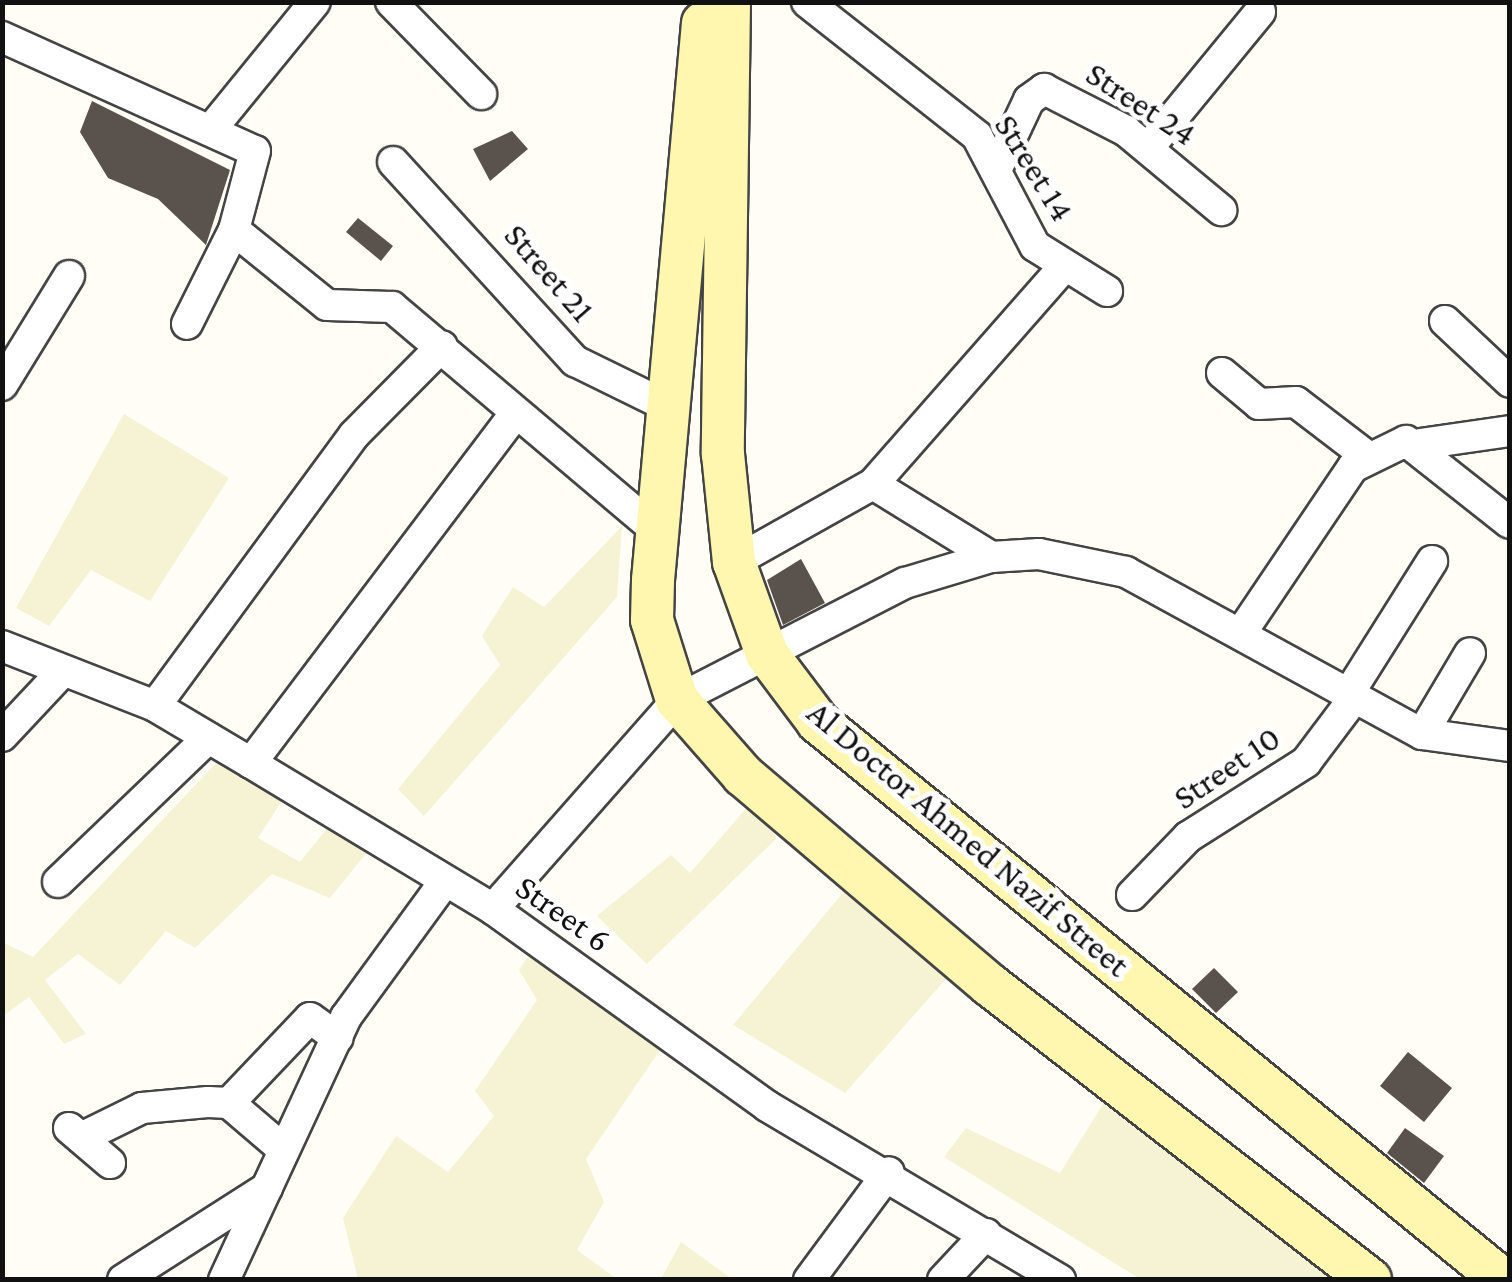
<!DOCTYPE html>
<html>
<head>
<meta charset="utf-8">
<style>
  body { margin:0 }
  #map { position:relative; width:1512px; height:1282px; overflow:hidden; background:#fffdf5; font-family:"Crimson Pro",serif }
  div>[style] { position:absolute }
  .farmland>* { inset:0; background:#f6f3d4 }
  .building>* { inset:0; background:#5a524d }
  .roads { filter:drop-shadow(2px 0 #444) drop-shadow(-2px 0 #444) drop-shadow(0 2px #444) drop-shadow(0 -2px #444) }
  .street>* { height:30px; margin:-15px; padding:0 15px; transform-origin:15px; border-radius:15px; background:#fff }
  .secondary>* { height:42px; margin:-21px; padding:0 21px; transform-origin:21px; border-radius:21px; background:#fff6b0 }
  span { translate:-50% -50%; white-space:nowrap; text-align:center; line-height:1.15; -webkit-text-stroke:10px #fff; paint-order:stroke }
  .street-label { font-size:35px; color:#111 }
  .frame { position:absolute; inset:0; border:5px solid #111; pointer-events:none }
</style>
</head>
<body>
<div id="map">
  <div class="farmland">
    <i style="clip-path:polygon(124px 414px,229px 478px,150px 601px,91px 570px,49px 626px,16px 608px)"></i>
    <i style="clip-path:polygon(622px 526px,617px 597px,424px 816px,398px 789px,500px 665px,482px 636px,513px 587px,544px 607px)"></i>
    <i style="clip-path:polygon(216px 763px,282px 801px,258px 838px,300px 862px,329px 826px,368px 851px,330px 898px,272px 874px,195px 948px,166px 931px,120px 985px,78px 954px,45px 980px,86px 1034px,64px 1044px,29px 997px,3px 1016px,2px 942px,33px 957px)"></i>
    <i style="clip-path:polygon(750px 804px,777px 838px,647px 964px,597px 916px,671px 855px,690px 873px)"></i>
    <i style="clip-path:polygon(851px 883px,961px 962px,845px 1093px,733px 1025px)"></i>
    <i style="clip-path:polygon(541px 937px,677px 1025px,586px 1159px,604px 1202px,577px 1250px,617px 1279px,358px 1279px,343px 1218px,396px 1136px,448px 1172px,494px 1116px,475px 1091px,537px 1000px,519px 970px)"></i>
    <i style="clip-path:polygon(1111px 1091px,1369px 1279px,1140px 1279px,944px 1157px,966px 1128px,1060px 1173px)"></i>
    <i style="clip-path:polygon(681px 1242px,732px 1279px,661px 1279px)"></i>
  </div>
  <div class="building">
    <i style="clip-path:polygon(92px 101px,230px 170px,206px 245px,158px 199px,108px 178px,80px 132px)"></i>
    <i style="clip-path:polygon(512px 131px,528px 149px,490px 181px,473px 149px)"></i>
    <i style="clip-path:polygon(358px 218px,393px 246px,381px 261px,346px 232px)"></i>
    <i style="clip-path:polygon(801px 559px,825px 603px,783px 625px,767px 580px)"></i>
    <i style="clip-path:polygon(1214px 968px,1238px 992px,1216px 1013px,1192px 989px)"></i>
    <i style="clip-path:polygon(1408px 1052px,1452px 1088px,1424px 1122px,1380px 1086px)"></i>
    <i style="clip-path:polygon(1405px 1128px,1444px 1156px,1424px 1183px,1387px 1153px)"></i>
  </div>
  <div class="roads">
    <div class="street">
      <i style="left:391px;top:2px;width:129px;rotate:45.6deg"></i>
      <i style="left:807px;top:2px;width:216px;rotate:38.2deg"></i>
      <i style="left:977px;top:136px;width:124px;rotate:62.2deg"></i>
      <i style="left:1035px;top:246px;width:85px;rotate:32deg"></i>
      <i style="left:2px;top:37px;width:277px;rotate:24.3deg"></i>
      <i style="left:255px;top:151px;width:82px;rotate:104.9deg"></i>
      <i style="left:234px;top:230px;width:105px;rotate:116.6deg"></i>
      <i style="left:213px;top:127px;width:161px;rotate:-50.8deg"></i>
      <i style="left:1149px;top:147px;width:175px;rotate:-50.6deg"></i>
      <i style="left:393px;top:162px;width:270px;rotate:47.6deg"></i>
      <i style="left:575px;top:361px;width:102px;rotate:26.1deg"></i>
      <i style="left:997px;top:168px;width:75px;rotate:-64.8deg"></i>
      <i style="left:1029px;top:100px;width:19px;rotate:-36deg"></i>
      <i style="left:1044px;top:89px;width:92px;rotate:27.1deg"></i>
      <i style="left:1126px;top:131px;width:124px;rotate:39.7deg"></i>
      <i style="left:234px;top:230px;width:119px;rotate:38.9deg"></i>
      <i style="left:327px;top:305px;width:65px;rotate:1.8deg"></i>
      <i style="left:392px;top:307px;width:346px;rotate:40.2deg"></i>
      <i style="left:1445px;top:321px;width:89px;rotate:43.2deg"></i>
      <i style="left:1222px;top:373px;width:48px;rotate:40deg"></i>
      <i style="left:1259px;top:404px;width:37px;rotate:-3deg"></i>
      <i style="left:1296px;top:402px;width:91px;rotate:37.4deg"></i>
      <i style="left:2px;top:385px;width:128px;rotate:-58.4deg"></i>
      <i style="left:1420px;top:444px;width:91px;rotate:-8.2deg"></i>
      <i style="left:873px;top:484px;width:139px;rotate:31.7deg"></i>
      <i style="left:734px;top:562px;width:159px;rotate:-29.3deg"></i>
      <i style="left:873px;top:484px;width:286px;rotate:-48.7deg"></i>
      <i style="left:1241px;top:633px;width:200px;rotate:-56deg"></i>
      <i style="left:1353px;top:467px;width:59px;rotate:-26.1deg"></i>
      <i style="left:1406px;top:441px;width:132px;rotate:38.3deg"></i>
      <i style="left:2px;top:646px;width:164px;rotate:21.4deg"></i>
      <i style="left:155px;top:706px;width:112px;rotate:30.7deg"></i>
      <i style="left:251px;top:763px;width:283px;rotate:31.1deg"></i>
      <i style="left:493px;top:909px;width:337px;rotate:35.7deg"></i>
      <i style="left:767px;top:1106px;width:341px;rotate:30.7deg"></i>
      <i style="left:1349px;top:693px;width:156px;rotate:-57.8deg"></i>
      <i style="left:155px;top:706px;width:336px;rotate:-53.7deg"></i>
      <i style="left:354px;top:435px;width:125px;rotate:-45.3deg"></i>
      <i style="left:1422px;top:734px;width:94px;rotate:-59.3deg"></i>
      <i style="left:2px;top:736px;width:88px;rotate:-46.8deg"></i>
      <i style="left:251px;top:763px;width:438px;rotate:-52.9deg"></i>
      <i style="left:58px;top:882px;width:208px;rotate:-43.8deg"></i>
      <i style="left:1132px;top:895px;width:81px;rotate:-46deg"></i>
      <i style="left:1188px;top:837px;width:140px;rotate:-32.4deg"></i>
      <i style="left:1306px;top:762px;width:81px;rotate:-53deg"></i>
      <i style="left:493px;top:909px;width:278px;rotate:-48.6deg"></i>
      <i style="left:677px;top:700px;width:256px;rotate:-27.2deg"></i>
      <i style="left:905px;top:583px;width:90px;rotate:-16.8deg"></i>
      <i style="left:991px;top:557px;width:48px;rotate:-3.6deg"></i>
      <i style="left:1039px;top:554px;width:89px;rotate:11.7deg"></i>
      <i style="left:1126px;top:572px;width:337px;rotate:28.7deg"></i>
      <i style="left:1422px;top:734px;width:89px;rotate:7.8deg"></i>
      <i style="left:229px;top:1103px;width:117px;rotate:-46.4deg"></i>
      <i style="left:310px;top:1018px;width:34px;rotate:36deg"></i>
      <i style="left:69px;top:1128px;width:54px;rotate:40.5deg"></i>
      <i style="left:81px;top:1138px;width:68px;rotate:-26.2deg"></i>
      <i style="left:142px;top:1108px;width:66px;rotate:-5.2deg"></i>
      <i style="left:208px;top:1102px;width:21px;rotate:3deg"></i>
      <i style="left:229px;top:1103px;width:72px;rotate:40.5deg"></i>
      <i style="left:123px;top:1280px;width:171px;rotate:-32.6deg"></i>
      <i style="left:224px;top:1280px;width:290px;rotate:-65.1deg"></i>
      <i style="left:346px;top:1017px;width:168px;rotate:-53.9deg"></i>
      <i style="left:809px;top:1280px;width:134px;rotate:-53.5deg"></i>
      <i style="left:943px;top:1280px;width:63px;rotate:-46.9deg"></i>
    </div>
    <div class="secondary">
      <i style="left:729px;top:2px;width:452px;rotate:90.8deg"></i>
      <i style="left:723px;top:454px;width:109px;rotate:84.2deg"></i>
      <i style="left:734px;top:562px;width:98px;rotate:70.3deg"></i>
      <i style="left:767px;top:654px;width:85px;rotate:53.1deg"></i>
      <i style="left:818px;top:722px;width:884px;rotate:39.17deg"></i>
      <i style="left:703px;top:23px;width:559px;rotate:95.13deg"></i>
      <i style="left:653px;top:580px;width:40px;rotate:91.4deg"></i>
      <i style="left:652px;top:620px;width:84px;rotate:72.6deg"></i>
      <i style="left:677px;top:700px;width:100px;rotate:48.7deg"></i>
      <i style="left:743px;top:775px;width:324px;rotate:40.4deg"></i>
      <i style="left:990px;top:985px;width:481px;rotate:37.8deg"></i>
    </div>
  </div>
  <div class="street-label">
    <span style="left:1141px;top:104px;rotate:33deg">Street 24</span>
    <span style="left:1034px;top:168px;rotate:58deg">Street 14</span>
    <span style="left:549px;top:273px;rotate:49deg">Street 21</span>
    <span style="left:1227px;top:768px;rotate:-34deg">Street 10</span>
    <span style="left:968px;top:839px;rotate:40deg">Al Doctor Ahmed Nazif Street</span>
    <span style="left:563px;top:914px;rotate:35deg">Street 6</span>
  </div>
  <div class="frame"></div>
</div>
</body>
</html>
